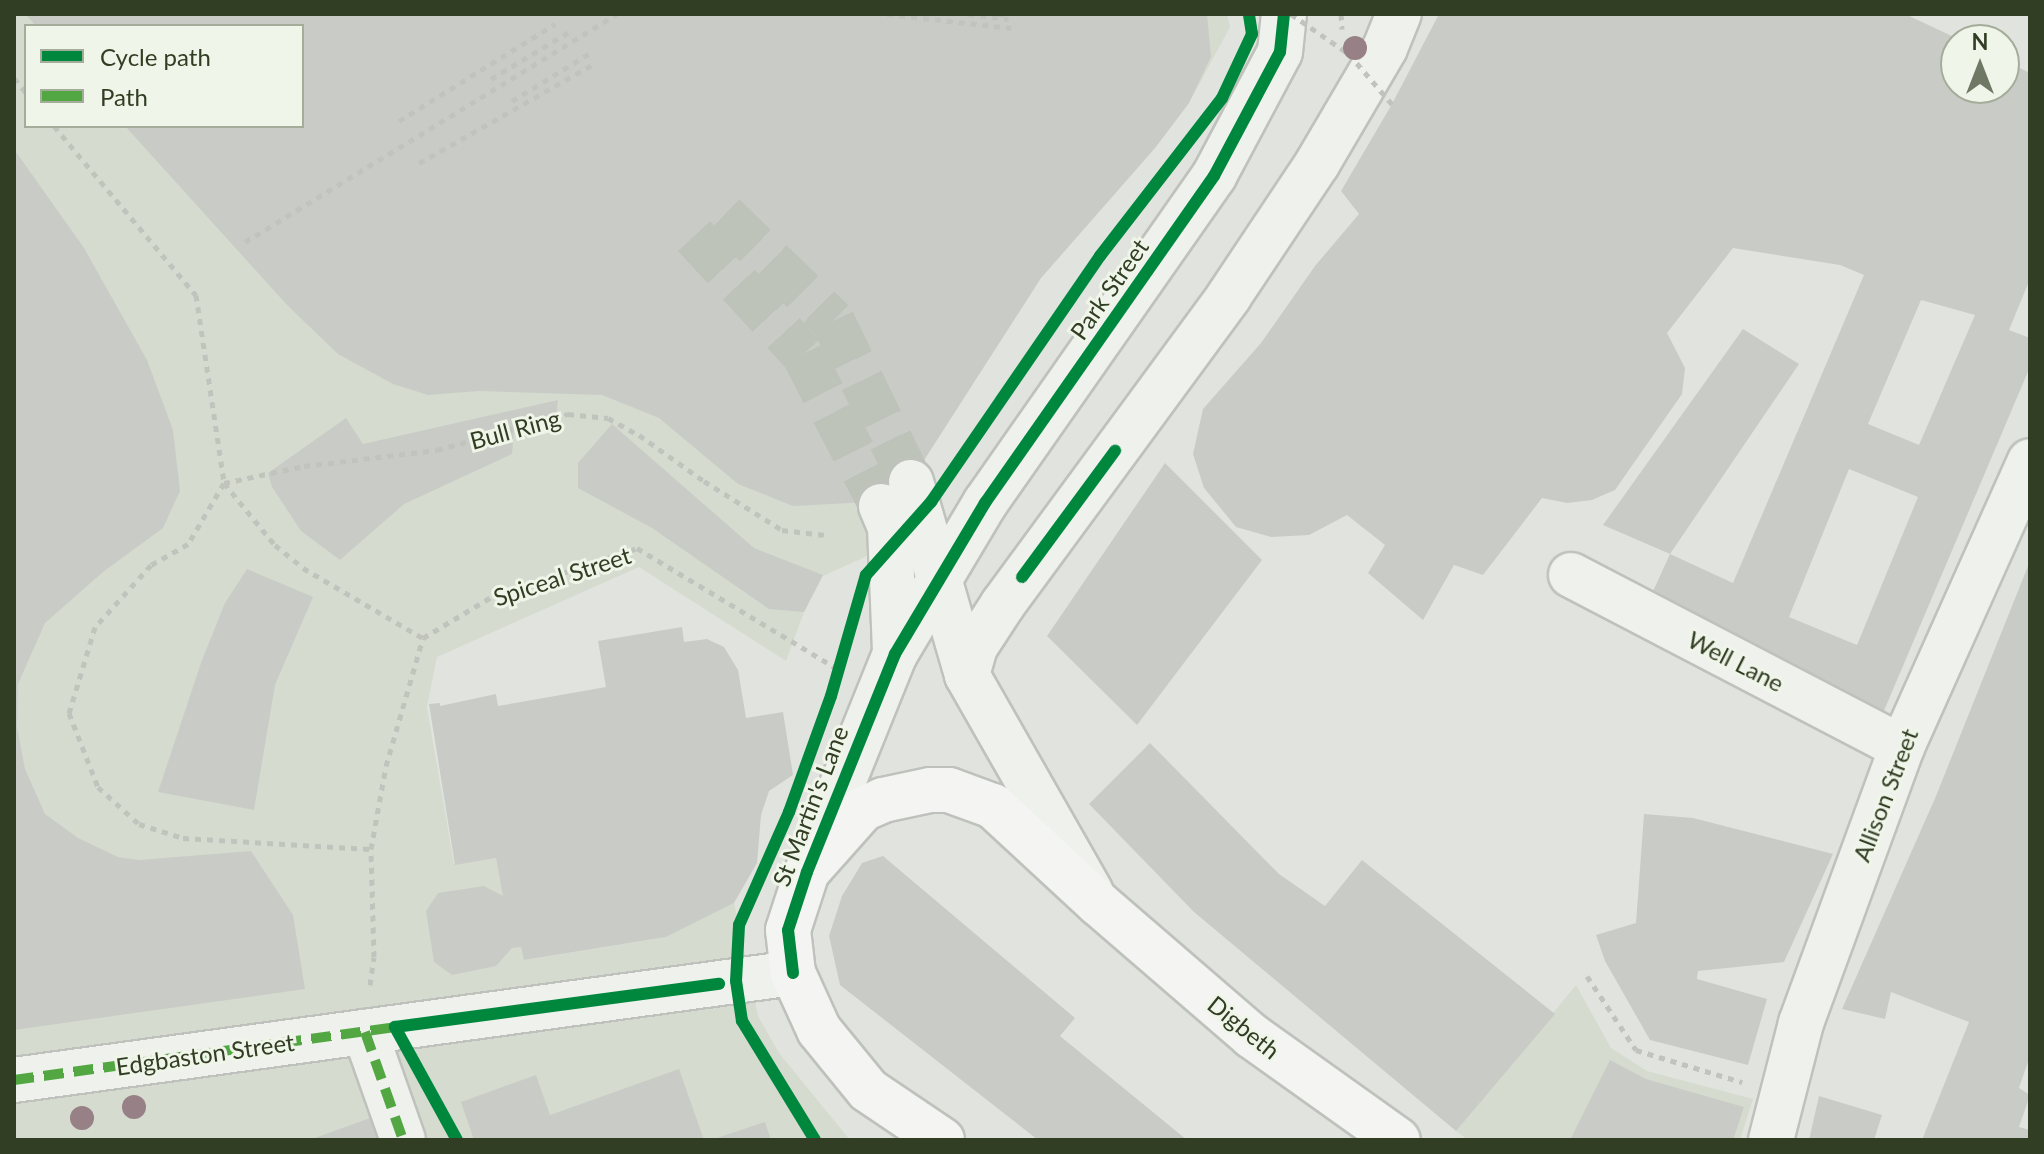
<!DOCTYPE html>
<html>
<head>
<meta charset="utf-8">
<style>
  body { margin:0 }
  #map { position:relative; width:2044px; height:1154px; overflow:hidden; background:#e1e4de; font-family:Lato,sans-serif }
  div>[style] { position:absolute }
  .built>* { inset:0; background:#d5dbce }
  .building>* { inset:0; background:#c9ccc6 }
  .minor-tunnel>* { height:44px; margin-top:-22px; transform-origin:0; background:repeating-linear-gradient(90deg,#bec3b9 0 44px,transparent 0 66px) }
  .path>* { height:5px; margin-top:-2.5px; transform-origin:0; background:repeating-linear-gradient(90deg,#c1c4bd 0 6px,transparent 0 12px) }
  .roads { filter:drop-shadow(2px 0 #bfc2bc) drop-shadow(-2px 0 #bfc2bc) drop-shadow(0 2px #bfc2bc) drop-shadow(0 -2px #bfc2bc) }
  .minor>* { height:44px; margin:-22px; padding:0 22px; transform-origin:22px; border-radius:22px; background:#eff1ed }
  .major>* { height:44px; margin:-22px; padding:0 22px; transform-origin:22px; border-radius:22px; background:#f4f5f2 }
  .path-bridge>* { height:5px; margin-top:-2.5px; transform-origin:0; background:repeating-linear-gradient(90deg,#c1c4bd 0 6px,transparent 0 12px) }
  .quiet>* { height:10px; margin-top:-5px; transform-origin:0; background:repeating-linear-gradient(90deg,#52a742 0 20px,transparent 0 30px) }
  .cycleway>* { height:12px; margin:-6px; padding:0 6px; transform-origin:6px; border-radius:6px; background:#00873e }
  .trees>* { width:24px; height:24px; margin:-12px; border-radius:50%; background:#978086 }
  span { translate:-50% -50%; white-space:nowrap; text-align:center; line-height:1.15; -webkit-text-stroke:6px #f0f5ea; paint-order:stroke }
  .street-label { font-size:24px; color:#313e23 }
  .frame { position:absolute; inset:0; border:16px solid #313e23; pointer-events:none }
  .legend { position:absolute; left:24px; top:24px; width:280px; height:104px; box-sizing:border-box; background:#f0f5ea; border:2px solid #a4ac9a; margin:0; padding:10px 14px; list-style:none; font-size:24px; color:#313e23 }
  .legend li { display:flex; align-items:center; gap:16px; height:40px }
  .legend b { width:40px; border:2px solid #a4ac9a }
  .north { position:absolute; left:1940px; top:24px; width:80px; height:80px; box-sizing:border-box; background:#f0f5ea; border:2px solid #a4ac9a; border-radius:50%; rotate:0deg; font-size:22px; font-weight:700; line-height:32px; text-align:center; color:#313e23 }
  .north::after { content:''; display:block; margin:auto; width:28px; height:36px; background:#6f7864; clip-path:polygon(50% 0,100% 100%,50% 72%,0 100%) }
</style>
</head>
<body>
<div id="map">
  <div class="built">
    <i style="clip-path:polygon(evenodd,14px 14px,1227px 14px,1230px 27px,1189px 103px,1155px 148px,1041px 278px,919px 468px,899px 525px,865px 557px,823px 576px,804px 612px,786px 661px,639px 567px,437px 657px,427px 707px,454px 864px,496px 858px,525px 960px,666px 937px,734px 903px,758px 1016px,779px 1053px,850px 1140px,14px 1140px,14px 14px,26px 26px,302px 26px,302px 126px,26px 126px,26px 26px)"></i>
    <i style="clip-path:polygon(1576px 985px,1611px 1048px,1647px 1071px,1753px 1099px,1740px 1140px,1468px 1140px,1456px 1131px)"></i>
  </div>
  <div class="building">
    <i style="clip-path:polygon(25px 14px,1207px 14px,1211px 57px,1189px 103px,1155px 148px,1041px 278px,919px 468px,867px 502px,793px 506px,738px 484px,659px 418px,602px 395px,479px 391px,428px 395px,393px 384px,338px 354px,287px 305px,125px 126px,302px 126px,302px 26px,36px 26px)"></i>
    <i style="clip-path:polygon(evenodd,1439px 14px,1905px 14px,1956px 38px,1956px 88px,2004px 88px,2004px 60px,2030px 73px,2030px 279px,2009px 330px,2030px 338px,2030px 367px,1883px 713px,1649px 600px,1670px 554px,1733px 583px,1864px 275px,1840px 265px,1733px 248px,1667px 333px,1685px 368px,1682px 394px,1615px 490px,1592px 500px,1567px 503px,1542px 498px,1483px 575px,1454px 565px,1423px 620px,1368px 573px,1385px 545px,1347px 515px,1309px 535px,1271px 537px,1236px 527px,1204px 488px,1193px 454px,1203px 409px,1261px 343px,1315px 266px,1359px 214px,1341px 191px,1392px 104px,1439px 14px,1921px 300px,1975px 315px,1919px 445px,1868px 424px,1921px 300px,1439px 14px,1849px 469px,1918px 497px,1857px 645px,1789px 617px,1849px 469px)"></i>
    <i style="clip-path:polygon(14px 149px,84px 248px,147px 360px,173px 430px,180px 491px,163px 528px,103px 572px,45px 623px,18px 684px,17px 727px,25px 769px,45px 814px,78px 838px,118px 857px,139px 860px,251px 851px,293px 915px,305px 989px,14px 1030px)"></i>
    <i style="clip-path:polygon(1743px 329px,1799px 364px,1670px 554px,1603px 525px)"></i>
    <i style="clip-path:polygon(558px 400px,556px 421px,514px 430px,512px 454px,404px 504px,340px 560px,301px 531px,272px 487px,268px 473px,346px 418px,363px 444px)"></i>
    <i style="clip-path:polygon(612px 424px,754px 548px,823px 575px,804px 612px,769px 609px,652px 528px,578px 488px,578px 463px)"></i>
    <i style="clip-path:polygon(1165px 463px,1262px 560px,1137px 725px,1047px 636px)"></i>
    <i style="clip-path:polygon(2030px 561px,2030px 1056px,2019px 1088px,2030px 1095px,2019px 1127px,2030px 1130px,2030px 1140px,1922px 1140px,1969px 1022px,1891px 992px,1885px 1019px,1842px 1009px,1936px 796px)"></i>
    <i style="clip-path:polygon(247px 569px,313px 597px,275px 685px,254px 810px,158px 792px,202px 660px,225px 603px)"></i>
    <i style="clip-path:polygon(682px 627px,684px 642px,707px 639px,724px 647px,738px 670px,746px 718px,783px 712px,793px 775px,769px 791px,761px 815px,757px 863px,734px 903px,666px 937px,524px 960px,521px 947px,512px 948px,496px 966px,452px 975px,434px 962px,426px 911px,438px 893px,484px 886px,503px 896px,496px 858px,455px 865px,429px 704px,440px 703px,440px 706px,496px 694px,498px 706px,606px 687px,598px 641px)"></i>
    <i style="clip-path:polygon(1150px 743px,1279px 874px,1325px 906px,1362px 860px,1555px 1014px,1456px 1131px,1194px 912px,1089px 804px)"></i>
    <i style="clip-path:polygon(1644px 814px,1693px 818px,1833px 854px,1784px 962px,1698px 971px,1697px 979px,1767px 999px,1748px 1065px,1650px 1040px,1605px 961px,1596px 935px,1636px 923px)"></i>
    <i style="clip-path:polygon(883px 856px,1075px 1018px,1060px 1036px,1187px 1140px,1038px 1140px,840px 985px,829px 936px,842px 896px,862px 863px)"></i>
    <i style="clip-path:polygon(1610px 1060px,1646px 1079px,1744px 1107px,1733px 1140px,1570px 1140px)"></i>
    <i style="clip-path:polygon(679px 1069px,704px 1140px,474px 1140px,461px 1102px,536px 1075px,550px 1115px)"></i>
    <i style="clip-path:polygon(1819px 1096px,1882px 1115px,1874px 1140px,1809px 1140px)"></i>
    <i style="clip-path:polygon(373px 1117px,381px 1140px,309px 1140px)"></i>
    <i style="clip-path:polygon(765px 1122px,771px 1140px,714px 1140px,714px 1139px)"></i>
  </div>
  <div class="minor-tunnel">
    <i style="left:724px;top:215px;width:152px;rotate:44.2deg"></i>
    <i style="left:833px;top:321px;width:179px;rotate:64.2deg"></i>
    <i style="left:694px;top:236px;width:161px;rotate:47.3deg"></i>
    <i style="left:803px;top:354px;width:171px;rotate:62.8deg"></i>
  </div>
  <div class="path">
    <i style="left:887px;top:14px;width:125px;rotate:6.4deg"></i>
    <i style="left:968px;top:14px;width:41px;rotate:7deg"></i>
    <i style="left:998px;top:14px;width:10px;rotate:6deg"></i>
    <i style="left:1341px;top:14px;width:15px;rotate:86deg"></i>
    <i style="left:14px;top:78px;width:19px;rotate:51deg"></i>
    <i style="left:491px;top:79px;width:91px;rotate:-31.1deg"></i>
    <i style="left:512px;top:101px;width:92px;rotate:-31.6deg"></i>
    <i style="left:399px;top:121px;width:184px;rotate:-31.9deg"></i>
    <i style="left:54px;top:126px;width:221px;rotate:50deg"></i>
    <i style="left:196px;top:295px;width:190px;rotate:81.5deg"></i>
    <i style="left:419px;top:163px;width:201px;rotate:-29.5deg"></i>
    <i style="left:245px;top:242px;width:436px;rotate:-31.5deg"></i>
    <i style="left:224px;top:483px;width:71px;rotate:120.5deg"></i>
    <i style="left:188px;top:544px;width:43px;rotate:150.4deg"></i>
    <i style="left:151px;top:565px;width:84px;rotate:132.1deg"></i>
    <i style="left:95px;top:627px;width:90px;rotate:106.8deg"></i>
    <i style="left:69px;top:713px;width:79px;rotate:68.6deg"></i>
    <i style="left:98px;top:787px;width:55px;rotate:42.1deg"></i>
    <i style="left:139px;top:824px;width:46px;rotate:17.7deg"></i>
    <i style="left:183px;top:838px;width:187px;rotate:3.4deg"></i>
    <i style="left:224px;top:483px;width:82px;rotate:-12deg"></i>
    <i style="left:304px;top:466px;width:134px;rotate:-6.9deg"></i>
    <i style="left:437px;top:450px;width:136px;rotate:-15.4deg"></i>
    <i style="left:568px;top:414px;width:40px;rotate:5.7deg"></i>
    <i style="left:608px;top:418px;width:35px;rotate:29deg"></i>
    <i style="left:639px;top:435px;width:80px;rotate:35.3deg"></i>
    <i style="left:704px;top:481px;width:92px;rotate:32.1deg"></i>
    <i style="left:782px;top:530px;width:43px;rotate:6.6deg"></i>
    <i style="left:224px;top:483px;width:80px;rotate:50.6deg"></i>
    <i style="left:275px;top:545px;width:36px;rotate:39deg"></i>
    <i style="left:303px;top:568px;width:139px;rotate:30.3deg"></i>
    <i style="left:1587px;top:976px;width:89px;rotate:56.5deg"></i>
    <i style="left:1636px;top:1050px;width:111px;rotate:16.8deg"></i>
    <i style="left:370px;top:985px;width:28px;rotate:-82deg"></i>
    <i style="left:374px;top:957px;width:108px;rotate:-91.6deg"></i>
    <i style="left:371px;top:849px;width:84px;rotate:-79.8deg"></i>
    <i style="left:386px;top:766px;width:133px;rotate:-73.9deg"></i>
    <i style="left:423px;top:638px;width:82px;rotate:-31deg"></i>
    <i style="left:493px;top:596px;width:152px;rotate:-18.4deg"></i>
    <i style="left:637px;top:548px;width:236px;rotate:31.1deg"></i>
  </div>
  <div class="roads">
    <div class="minor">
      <i style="left:911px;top:482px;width:201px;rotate:73.8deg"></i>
      <i style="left:967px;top:675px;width:250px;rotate:60.3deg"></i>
      <i style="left:881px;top:506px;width:23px;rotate:67deg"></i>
      <i style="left:890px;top:527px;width:127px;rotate:87.7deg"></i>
      <i style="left:1571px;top:575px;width:373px;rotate:27.5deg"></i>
      <i style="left:967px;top:675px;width:29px;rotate:-74deg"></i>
      <i style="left:975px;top:647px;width:51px;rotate:-56.9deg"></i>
      <i style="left:1003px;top:604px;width:382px;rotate:-53.7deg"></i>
      <i style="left:1229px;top:296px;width:159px;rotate:-56.3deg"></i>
      <i style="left:1317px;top:164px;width:134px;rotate:-59.6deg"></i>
      <i style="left:1385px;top:48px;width:37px;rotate:-68deg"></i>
      <i style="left:808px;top:869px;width:232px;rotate:-68deg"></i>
      <i style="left:895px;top:654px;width:176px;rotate:-59.2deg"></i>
      <i style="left:985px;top:503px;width:399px;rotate:-55deg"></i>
      <i style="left:1214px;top:176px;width:140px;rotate:-62deg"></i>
      <i style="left:1280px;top:52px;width:38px;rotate:-84deg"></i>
      <i style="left:365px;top:1032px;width:114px;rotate:70.6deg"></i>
      <i style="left:14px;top:1080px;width:786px;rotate:-7.82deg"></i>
      <i style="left:1771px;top:1140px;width:121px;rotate:-75.6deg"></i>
      <i style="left:1801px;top:1023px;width:294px;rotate:-69.9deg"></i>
      <i style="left:1902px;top:747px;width:313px;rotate:-65.9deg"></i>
    </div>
    <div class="major">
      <i style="left:942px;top:1140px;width:89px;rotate:-146deg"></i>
      <i style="left:868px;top:1090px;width:77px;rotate:-129.2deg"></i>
      <i style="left:819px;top:1030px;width:63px;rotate:-114.5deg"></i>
      <i style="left:793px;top:973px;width:43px;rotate:-96.6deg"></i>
      <i style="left:788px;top:930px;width:61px;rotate:-71.9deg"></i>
      <i style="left:807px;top:872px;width:84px;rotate:-48.4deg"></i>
      <i style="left:863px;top:809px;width:22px;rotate:-24deg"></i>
      <i style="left:883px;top:800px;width:48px;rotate:-12deg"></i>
      <i style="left:930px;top:790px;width:19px"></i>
      <i style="left:949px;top:790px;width:47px;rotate:20deg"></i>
      <i style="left:993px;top:806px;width:144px;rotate:42.8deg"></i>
      <i style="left:1099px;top:904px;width:202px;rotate:40.8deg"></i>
      <i style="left:1252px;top:1036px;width:179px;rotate:35.5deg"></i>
    </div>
  </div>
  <div class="path-bridge">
    <i style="left:1291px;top:14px;width:70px;rotate:34.6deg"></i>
    <i style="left:1349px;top:54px;width:66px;rotate:49.3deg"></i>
  </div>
  <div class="quiet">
    <i style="left:365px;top:1032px;width:114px;rotate:70.6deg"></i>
    <i style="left:14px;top:1080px;width:392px;rotate:-7.9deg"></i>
  </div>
  <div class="cycleway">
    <i style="left:1022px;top:577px;width:157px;rotate:-53.6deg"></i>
    <i style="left:793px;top:973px;width:43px;rotate:-96.6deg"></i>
    <i style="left:788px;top:930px;width:61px;rotate:-71.9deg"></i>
    <i style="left:807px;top:872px;width:235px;rotate:-68deg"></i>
    <i style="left:895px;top:654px;width:176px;rotate:-59.2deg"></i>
    <i style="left:985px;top:503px;width:399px;rotate:-55deg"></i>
    <i style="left:1214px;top:176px;width:140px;rotate:-62deg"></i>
    <i style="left:1280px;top:52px;width:38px;rotate:-84deg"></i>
    <i style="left:457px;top:1140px;width:129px;rotate:-118.8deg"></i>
    <i style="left:395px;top:1027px;width:327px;rotate:-7.6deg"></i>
    <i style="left:815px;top:1140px;width:140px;rotate:-121.5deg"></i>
    <i style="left:742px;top:1021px;width:40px;rotate:-98.5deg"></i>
    <i style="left:736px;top:981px;width:56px;rotate:-86.9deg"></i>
    <i style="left:739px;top:925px;width:124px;rotate:-66.1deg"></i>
    <i style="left:789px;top:812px;width:123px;rotate:-70.1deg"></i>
    <i style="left:831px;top:696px;width:126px;rotate:-73.9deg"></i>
    <i style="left:866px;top:575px;width:98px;rotate:-48.3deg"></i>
    <i style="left:931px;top:502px;width:298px;rotate:-55.5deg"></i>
    <i style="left:1100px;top:256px;width:200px;rotate:-52.3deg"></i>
    <i style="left:1222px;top:98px;width:71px;rotate:-64.9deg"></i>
    <i style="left:1252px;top:34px;width:20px;rotate:-99deg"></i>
  </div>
  <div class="trees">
    <i style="left:1355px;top:48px"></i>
    <i style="left:134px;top:1107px"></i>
    <i style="left:82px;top:1118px"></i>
  </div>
  <div class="street-label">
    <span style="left:1109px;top:289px;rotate:-55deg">Park Street</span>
    <span style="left:515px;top:429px;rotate:-15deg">Bull Ring</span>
    <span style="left:562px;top:576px;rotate:-18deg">Spiceal Street</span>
    <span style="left:1736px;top:661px;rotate:27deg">Well Lane</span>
    <span style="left:1885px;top:795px;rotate:-69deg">Allison Street</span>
    <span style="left:810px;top:806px;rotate:-69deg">St Martin's Lane</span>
    <span style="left:1244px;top:1027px;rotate:39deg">Digbeth</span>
    <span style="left:205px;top:1054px;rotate:-8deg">Edgbaston Street</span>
  </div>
  <div class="frame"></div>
  <ul class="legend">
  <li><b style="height:10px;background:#00873e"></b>Cycle path</li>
  <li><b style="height:10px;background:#52a742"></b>Path</li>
  </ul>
  <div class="north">N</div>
</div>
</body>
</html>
